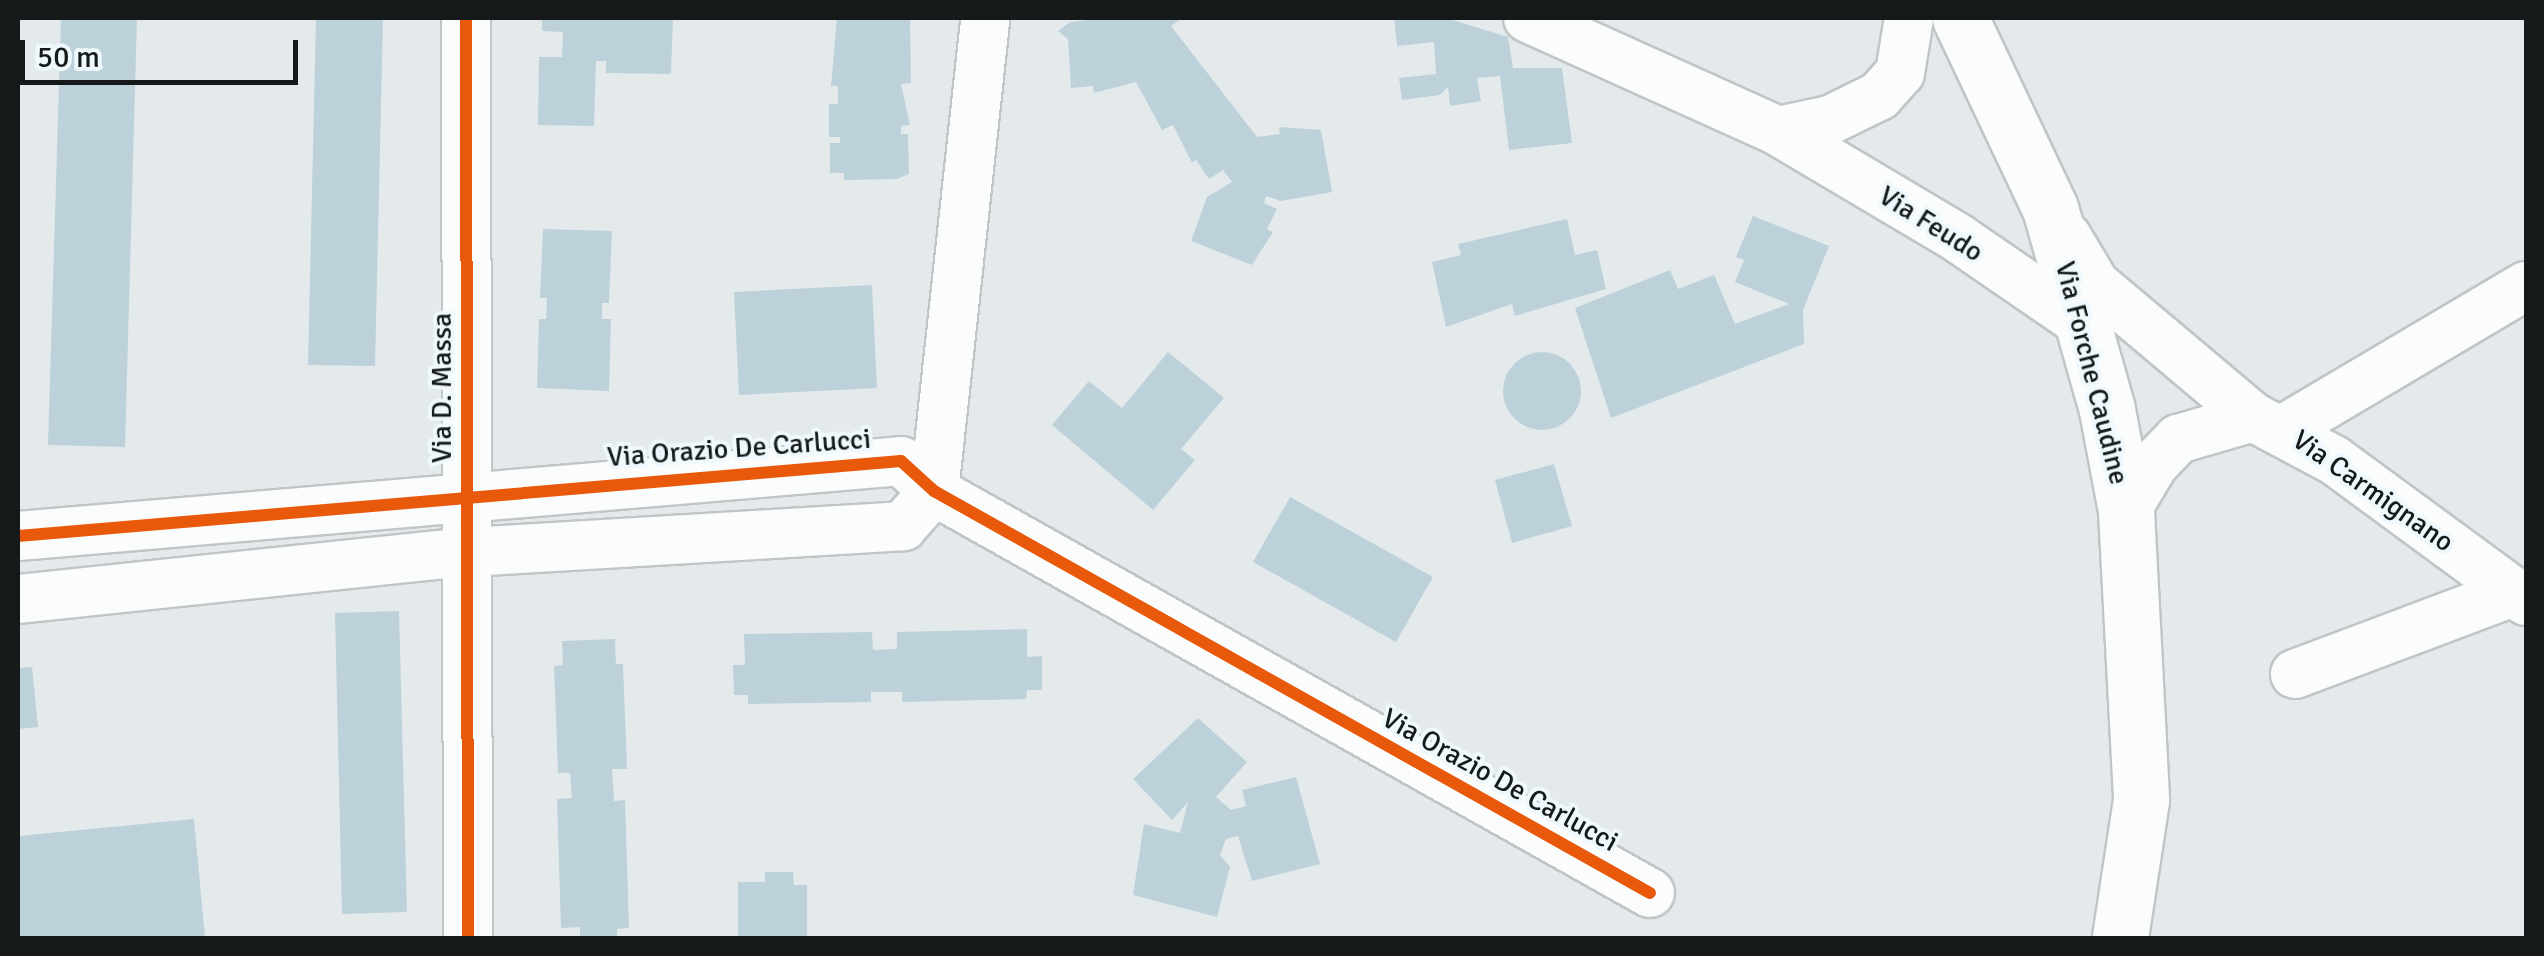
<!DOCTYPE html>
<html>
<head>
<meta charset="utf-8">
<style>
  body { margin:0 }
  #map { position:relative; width:2544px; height:956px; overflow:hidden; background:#e4eaec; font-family:Signika,sans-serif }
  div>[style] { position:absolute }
  .building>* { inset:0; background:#bdd1da }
  .round { border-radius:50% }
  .roads { filter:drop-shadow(2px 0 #c1c5c7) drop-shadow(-2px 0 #c1c5c7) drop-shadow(0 2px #c1c5c7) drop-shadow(0 -2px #c1c5c7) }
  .minor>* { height:48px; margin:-24px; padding:0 24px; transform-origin:24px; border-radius:24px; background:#fbfcfc }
  .major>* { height:55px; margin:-27.5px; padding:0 27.5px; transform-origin:27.5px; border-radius:27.5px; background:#fbfcfc }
  .cycleway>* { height:12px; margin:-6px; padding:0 6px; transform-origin:6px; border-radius:6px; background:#e8590c }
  span { translate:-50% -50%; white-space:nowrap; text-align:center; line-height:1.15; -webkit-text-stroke:8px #eef8fd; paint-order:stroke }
  .street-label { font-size:28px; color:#15191a }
  .frame { position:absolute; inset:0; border:20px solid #15191a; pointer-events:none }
  .scale { position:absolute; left:20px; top:40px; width:278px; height:45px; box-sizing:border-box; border:5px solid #15191a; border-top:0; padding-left:12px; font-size:30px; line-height:35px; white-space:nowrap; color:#15191a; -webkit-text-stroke:8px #eef8fd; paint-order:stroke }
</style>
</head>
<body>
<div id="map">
  <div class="building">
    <i style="clip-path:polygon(61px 18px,137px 18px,125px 447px,48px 445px)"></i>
    <i style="clip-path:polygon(316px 18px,383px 18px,375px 366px,308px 365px)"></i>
    <i style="clip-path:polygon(542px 18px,673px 18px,671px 74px,606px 73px,606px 61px,596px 61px,594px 126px,538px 125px,539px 57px,562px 57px,563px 32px,542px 31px)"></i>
    <i style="clip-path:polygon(837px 18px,910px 20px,911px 83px,901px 84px,910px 125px,901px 126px,901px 134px,908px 134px,909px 174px,897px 179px,844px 180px,844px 173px,830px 173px,830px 143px,840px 143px,840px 137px,829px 137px,829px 104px,838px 104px,838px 86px,831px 86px)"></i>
    <i style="clip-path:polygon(1107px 18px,1182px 18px,1171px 26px,1257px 137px,1280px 134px,1279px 127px,1321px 130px,1332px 192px,1281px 201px,1266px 196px,1264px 203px,1277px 209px,1267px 229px,1273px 232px,1252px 265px,1191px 241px,1207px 197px,1232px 182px,1223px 170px,1209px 179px,1196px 160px,1192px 163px,1173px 125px,1162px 130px,1136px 82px,1094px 93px,1093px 86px,1071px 88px,1068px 39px,1058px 31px,1070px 22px)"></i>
    <i style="clip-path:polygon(1394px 18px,1446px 18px,1508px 37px,1513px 68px,1562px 68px,1572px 143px,1509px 150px,1500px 76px,1477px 78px,1481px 101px,1450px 106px,1448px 87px,1440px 95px,1402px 100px,1399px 78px,1436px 74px,1434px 42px,1397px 46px)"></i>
    <i style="clip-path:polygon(1753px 216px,1829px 246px,1803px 310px,1804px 344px,1611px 418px,1575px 308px,1670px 270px,1678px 289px,1714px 275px,1735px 324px,1789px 304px,1735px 282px,1744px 260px,1736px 257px)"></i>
    <i style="clip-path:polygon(1567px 219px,1575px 255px,1597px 250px,1606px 289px,1515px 316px,1512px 304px,1446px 327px,1432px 262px,1461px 255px,1458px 244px)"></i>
    <i style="clip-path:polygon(543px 229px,612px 231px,609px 303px,602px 303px,602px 319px,611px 319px,609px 391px,537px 388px,539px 319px,546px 319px,547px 298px,540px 298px)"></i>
    <i style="clip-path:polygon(872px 285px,877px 388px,739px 395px,734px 292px)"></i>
    <i class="round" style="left:1503px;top:352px;width:78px;height:78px"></i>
    <i style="clip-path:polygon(1168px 352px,1224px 398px,1181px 449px,1195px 460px,1153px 510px,1052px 425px,1089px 381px,1122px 408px)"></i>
    <i style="clip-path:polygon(1554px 464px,1572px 526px,1512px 543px,1495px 480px)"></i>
    <i style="clip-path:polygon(1290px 497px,1433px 577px,1396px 642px,1253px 562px)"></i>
    <i style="clip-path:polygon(399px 611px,407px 912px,342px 914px,335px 613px)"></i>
    <i style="clip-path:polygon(1027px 629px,1027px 657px,1042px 656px,1042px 690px,1027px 690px,1026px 699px,902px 702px,902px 692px,871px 692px,871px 702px,748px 704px,748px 695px,734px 695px,733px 665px,745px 665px,744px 634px,872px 632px,873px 650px,897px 649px,897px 632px)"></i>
    <i style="clip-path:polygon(615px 639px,616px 664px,623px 664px,627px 769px,612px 769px,614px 801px,625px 800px,629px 928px,617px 929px,617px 938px,580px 938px,580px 927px,561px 928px,557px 799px,572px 798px,570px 773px,558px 773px,554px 666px,563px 665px,562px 641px)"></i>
    <i style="clip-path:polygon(32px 667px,38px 727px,18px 729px,18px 668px)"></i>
    <i style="clip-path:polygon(1198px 718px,1247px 762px,1216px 797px,1231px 810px,1246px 806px,1242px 790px,1296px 777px,1320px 864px,1252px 881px,1238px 836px,1226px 839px,1220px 855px,1230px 867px,1217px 917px,1133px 895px,1144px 824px,1180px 833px,1188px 802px,1172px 820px,1133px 779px)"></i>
    <i style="clip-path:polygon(194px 819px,205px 938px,18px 938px,18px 836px)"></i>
    <i style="clip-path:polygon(765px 872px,793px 872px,794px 885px,807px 885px,807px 938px,738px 938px,738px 882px,765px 882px)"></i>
  </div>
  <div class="roads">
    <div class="minor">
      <i style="left:466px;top:18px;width:920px;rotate:89.88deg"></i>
      <i style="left:1528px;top:18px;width:274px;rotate:24.3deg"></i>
      <i style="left:1778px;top:131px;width:209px;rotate:30.7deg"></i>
      <i style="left:1958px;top:238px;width:148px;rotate:34.5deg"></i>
      <i style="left:1778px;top:131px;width:53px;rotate:-11.9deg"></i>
      <i style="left:1830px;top:120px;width:55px;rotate:-26.1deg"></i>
      <i style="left:1879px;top:96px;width:31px;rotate:-48deg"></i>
      <i style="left:1900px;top:73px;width:56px;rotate:-80.7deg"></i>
      <i style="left:2067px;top:237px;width:55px;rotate:59.2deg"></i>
      <i style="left:2095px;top:284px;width:207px;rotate:40.1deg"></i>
      <i style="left:2284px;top:429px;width:281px;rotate:-30.6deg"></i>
      <i style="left:2126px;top:511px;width:55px;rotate:-59.2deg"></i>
      <i style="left:2154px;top:464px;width:35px;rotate:-46deg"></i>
      <i style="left:2178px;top:439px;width:78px;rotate:-16.3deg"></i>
      <i style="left:2253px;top:417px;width:92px;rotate:28deg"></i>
      <i style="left:2334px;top:460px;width:238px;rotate:36.3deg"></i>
      <i style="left:18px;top:536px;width:886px;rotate:-4.85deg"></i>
      <i style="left:901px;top:461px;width:45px;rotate:42.3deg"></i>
      <i style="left:934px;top:491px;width:821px;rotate:29.31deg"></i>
      <i style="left:18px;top:599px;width:452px;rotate:-6deg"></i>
      <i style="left:468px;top:552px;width:436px;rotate:-3.4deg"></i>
      <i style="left:903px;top:526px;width:47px;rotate:-48.5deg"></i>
      <i style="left:934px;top:491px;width:476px;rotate:-83.8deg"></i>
      <i style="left:2295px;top:674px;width:233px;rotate:-20.6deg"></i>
    </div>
    <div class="major">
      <i style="left:1960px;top:18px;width:210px;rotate:64.7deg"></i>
      <i style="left:2050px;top:208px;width:210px;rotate:74.2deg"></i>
      <i style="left:2107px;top:410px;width:103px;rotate:79.3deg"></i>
      <i style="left:2126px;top:511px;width:289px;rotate:87deg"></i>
      <i style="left:2141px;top:800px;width:140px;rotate:98.7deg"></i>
    </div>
  </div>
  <div class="cycleway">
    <i style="left:466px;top:18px;width:920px;rotate:89.88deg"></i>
    <i style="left:18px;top:536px;width:886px;rotate:-4.85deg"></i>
    <i style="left:901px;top:461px;width:45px;rotate:42.3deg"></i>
    <i style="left:934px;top:491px;width:821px;rotate:29.31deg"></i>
  </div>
  <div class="street-label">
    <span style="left:1931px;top:224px;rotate:32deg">Via Feudo</span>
    <span style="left:2092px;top:373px;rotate:76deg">Via Forche Caudine</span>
    <span style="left:442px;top:388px;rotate:-90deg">Via D. Massa</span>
    <span style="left:739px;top:448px;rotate:-4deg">Via Orazio De Carlucci</span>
    <span style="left:2373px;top:491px;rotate:35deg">Via Carmignano</span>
    <span style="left:1500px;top:780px;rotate:29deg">Via Orazio De Carlucci</span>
  </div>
  <div class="frame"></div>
  <div class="scale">50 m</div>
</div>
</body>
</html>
